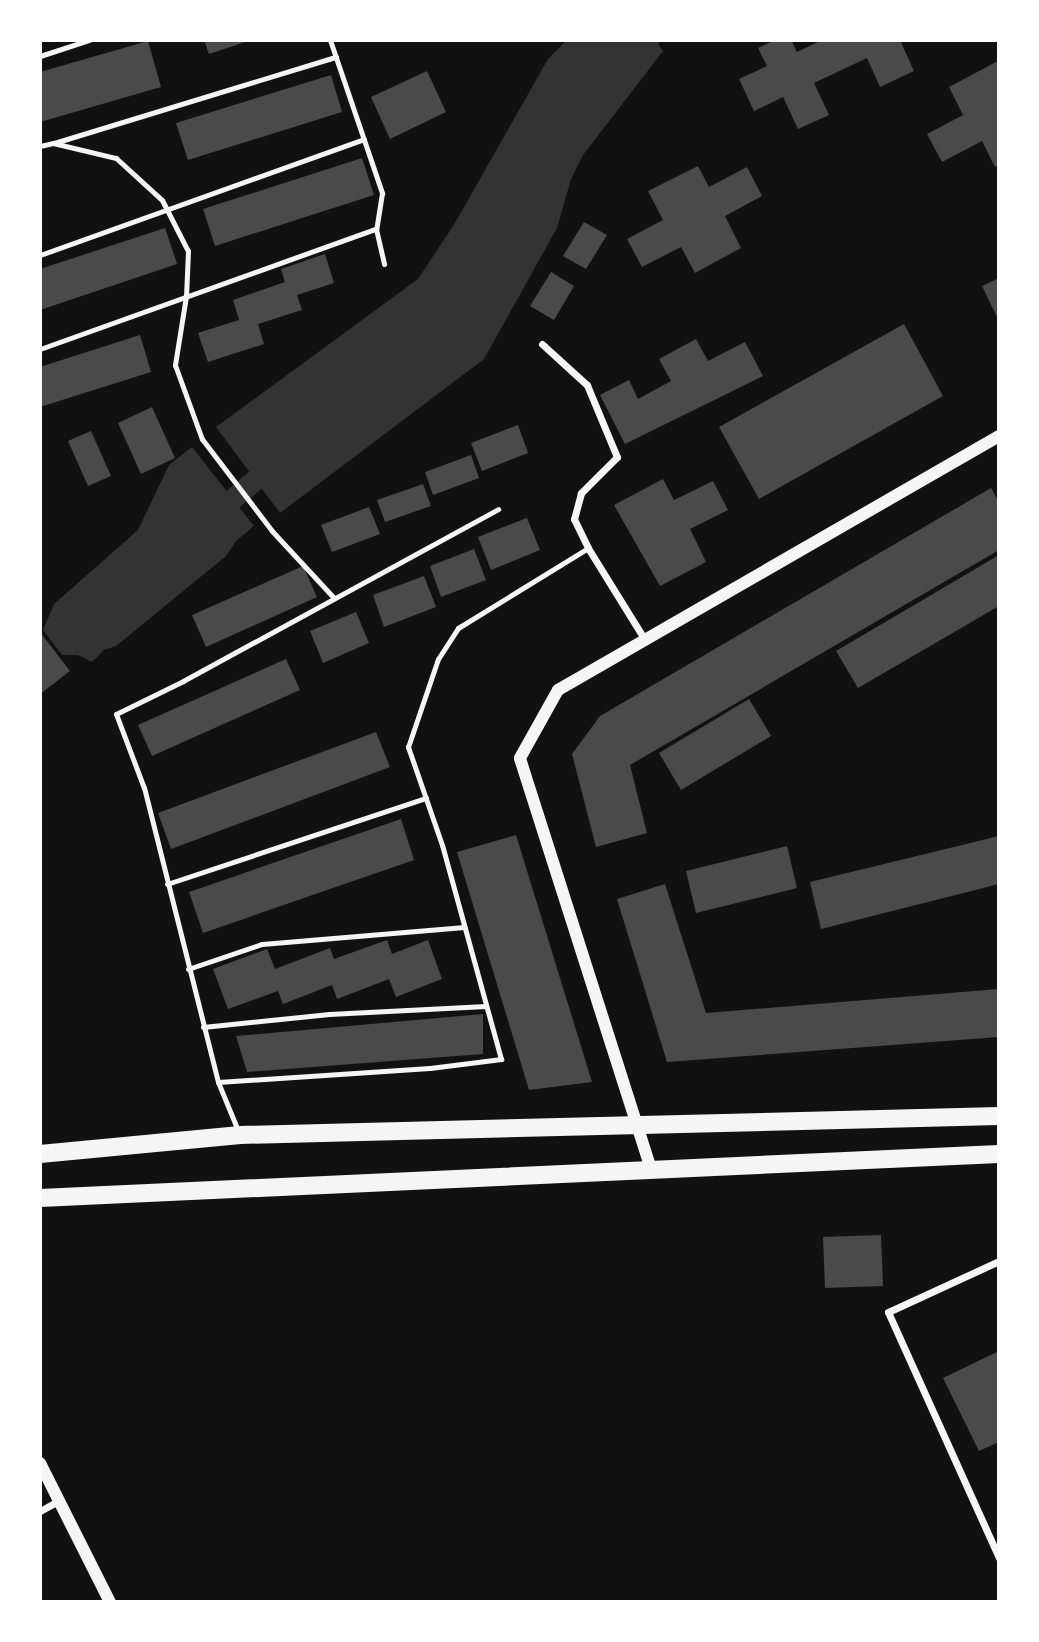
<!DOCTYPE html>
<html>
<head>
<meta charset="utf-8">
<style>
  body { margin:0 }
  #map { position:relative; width:1039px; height:1642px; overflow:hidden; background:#111; font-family:"DejaVu Sans",sans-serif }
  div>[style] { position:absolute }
  .water>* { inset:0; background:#333 }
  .canal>* { height:21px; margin:-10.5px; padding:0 10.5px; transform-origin:10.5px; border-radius:10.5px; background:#333 }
  .building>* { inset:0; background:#4a4a4a }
  .service>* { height:5px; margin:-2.5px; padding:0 2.5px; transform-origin:2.5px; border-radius:2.5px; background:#f5f5f5 }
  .minor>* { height:7px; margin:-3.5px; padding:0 3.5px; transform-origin:3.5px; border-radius:3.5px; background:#f5f5f5 }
  .tertiary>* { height:12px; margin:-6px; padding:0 6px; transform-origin:6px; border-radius:6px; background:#f5f5f5 }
  .primary>* { height:18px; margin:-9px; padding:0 9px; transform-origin:9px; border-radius:9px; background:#f5f5f5 }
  span { translate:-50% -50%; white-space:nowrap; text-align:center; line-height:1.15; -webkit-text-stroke:5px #fff; paint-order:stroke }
  .frame { position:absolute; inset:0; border:42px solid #fff; pointer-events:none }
</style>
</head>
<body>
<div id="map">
  <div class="water">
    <i style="clip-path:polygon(567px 40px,662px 40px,658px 44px,663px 51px,583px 155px,571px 179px,557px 228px,484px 359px,280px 513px,216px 427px,418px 279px,455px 223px,548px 59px)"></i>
    <i style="clip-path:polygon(192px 447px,254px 526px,236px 541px,226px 556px,116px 646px,104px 650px,92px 662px,78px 655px,62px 655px,43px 630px,54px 604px,138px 530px,169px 465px)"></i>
  </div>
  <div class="canal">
    <i style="left:213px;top:515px;width:82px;rotate:-40.1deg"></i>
  </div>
  <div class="building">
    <i style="clip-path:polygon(204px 40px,247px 40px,248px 41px,209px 54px)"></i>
    <i style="clip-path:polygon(775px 40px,791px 40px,797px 52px,822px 40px,900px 40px,914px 71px,880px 87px,867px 58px,814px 83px,829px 115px,798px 129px,783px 97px,754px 111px,739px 79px,767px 66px,758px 48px)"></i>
    <i style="clip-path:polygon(148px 41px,161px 87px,40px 122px,40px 72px)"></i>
    <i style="clip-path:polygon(998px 61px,999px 165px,995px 167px,982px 141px,942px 162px,927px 134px,963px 115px,949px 87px)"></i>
    <i style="clip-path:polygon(427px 71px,446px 112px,390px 139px,371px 97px)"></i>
    <i style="clip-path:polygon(331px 75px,342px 112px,188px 160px,176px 123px)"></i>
    <i style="clip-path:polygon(362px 158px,374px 195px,215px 246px,203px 209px)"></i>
    <i style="clip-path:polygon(698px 166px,709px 187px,747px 167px,762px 196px,725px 216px,741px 248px,695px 273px,681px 247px,642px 267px,627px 239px,663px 220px,648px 191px)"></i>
    <i style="clip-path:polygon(584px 222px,607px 235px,586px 269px,563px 256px)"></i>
    <i style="clip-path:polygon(165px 228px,177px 264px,40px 310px,40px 269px)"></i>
    <i style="clip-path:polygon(325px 254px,334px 283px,297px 295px,302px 310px,258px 324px,264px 344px,208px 362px,198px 333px,239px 320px,233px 300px,285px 282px,281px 269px)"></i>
    <i style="clip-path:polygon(551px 272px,574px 286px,554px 320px,530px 306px)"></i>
    <i style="clip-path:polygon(999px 278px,999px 321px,982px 286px)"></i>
    <i style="clip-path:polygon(904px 324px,943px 396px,759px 499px,719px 427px)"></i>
    <i style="clip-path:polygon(140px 335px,151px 372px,40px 407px,40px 367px)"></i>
    <i style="clip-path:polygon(696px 339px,708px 361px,745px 342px,763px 376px,625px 444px,600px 395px,629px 380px,638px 399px,671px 381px,659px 359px)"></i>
    <i style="clip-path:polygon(152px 407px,175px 458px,141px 474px,118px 423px)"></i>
    <i style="clip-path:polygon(518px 425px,528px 453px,482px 471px,471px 443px)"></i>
    <i style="clip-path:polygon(91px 431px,111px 476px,88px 486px,68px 441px)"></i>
    <i style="clip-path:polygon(471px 455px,479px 478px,433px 495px,425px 472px)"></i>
    <i style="clip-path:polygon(663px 479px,674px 500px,713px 481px,728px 510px,690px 529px,706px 562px,660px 586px,614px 505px)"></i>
    <i style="clip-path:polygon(423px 484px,431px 506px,385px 522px,377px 500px)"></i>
    <i style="clip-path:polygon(991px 488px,999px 502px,999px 550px,630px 765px,647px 833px,596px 847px,572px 754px,600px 716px)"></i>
    <i style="clip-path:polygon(369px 507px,380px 534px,332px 552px,321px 525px)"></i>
    <i style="clip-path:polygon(527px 518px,540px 550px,491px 570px,478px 537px)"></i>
    <i style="clip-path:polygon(474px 549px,486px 580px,441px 597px,430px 566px)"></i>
    <i style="clip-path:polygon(999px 555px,999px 606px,858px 688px,836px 651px)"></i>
    <i style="clip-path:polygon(303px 566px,317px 597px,206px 647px,192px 615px)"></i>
    <i style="clip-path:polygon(424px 576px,436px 607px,384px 627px,373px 595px)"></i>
    <i style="clip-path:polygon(356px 612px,369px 643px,323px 663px,310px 631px)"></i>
    <i style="clip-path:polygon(40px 632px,70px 671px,40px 694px)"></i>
    <i style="clip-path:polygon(286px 659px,300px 690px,152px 756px,138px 725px)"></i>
    <i style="clip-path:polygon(749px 699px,771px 736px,681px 790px,659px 753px)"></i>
    <i style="clip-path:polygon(376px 732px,390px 767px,171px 849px,158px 813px)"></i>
    <i style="clip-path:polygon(401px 819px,414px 860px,203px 933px,189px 892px)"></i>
    <i style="clip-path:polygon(516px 835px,592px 1082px,529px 1090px,457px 852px)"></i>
    <i style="clip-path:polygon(999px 836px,999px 884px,821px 929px,810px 882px)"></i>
    <i style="clip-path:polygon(787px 846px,797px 888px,696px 913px,686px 871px)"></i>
    <i style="clip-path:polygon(665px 884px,706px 1013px,999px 989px,999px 1037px,667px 1062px,617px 899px)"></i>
    <i style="clip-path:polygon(387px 940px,392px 954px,428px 940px,442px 979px,396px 997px,389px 979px,337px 999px,332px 985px,283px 1004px,278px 991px,228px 1009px,213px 969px,267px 949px,275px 969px,330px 948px,334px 959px)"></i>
    <i style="clip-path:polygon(483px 1014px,483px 1054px,247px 1072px,236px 1036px)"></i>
    <i style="clip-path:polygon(881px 1235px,883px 1286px,825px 1288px,823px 1237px)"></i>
    <i style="clip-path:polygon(999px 1351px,999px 1442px,979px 1451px,943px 1378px)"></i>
  </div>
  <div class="service">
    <i style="left:330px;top:40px;width:162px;rotate:71.2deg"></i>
    <i style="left:382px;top:193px;width:36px;rotate:99deg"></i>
    <i style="left:40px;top:56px;width:52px;rotate:-18.1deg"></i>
    <i style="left:54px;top:143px;width:295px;rotate:-17deg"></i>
    <i style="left:40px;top:146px;width:13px;rotate:-13deg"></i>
    <i style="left:53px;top:143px;width:65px;rotate:13.4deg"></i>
    <i style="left:116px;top:158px;width:62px;rotate:42.4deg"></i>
    <i style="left:162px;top:200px;width:57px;rotate:63deg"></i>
    <i style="left:188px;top:251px;width:45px;rotate:92.5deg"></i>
    <i style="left:186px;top:296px;width:70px;rotate:99.1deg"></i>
    <i style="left:175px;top:365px;width:79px;rotate:70deg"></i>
    <i style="left:202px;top:439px;width:116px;rotate:52.7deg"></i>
    <i style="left:272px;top:531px;width:91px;rotate:47.2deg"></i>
    <i style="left:40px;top:255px;width:344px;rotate:-19.7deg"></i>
    <i style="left:40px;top:349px;width:357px;rotate:-19.7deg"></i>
    <i style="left:376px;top:229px;width:36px;rotate:77deg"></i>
    <i style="left:167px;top:884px;width:273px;rotate:-18.4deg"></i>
    <i style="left:188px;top:969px;width:78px;rotate:-18.7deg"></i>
    <i style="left:262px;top:944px;width:203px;rotate:-4.8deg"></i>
    <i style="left:203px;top:1027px;width:127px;rotate:-5.9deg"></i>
    <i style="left:329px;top:1014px;width:157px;rotate:-2.9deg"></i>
    <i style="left:218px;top:1082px;width:212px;rotate:-3.8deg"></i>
    <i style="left:430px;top:1068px;width:72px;rotate:-7.2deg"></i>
    <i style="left:501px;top:1059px;width:222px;rotate:-105.4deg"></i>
    <i style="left:442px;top:845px;width:104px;rotate:-109.1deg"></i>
    <i style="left:408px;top:747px;width:93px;rotate:-71.2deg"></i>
    <i style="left:438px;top:659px;width:37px;rotate:-57deg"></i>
    <i style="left:458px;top:628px;width:153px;rotate:-31.6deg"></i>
    <i style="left:239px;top:1133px;width:55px;rotate:-112.4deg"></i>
    <i style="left:218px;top:1082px;width:303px;rotate:-104.1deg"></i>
    <i style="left:144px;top:788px;width:79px;rotate:-110.7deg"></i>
    <i style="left:116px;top:714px;width:75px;rotate:-26.2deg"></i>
    <i style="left:183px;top:681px;width:359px;rotate:-28.6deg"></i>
  </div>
  <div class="minor">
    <i style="left:542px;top:344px;width:61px;rotate:42.3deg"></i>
    <i style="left:587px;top:385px;width:78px;rotate:67.4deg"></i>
    <i style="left:617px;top:457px;width:51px;rotate:135deg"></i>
    <i style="left:581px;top:493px;width:27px;rotate:105deg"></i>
    <i style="left:574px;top:519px;width:32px;rotate:64deg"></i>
    <i style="left:588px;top:548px;width:108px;rotate:58.2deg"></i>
    <i style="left:999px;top:1261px;width:122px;rotate:155.3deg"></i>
    <i style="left:888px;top:1312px;width:270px;rotate:65.7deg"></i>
    <i style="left:40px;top:1511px;width:21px;rotate:-29deg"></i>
  </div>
  <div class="tertiary">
    <i style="left:651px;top:1169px;width:431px;rotate:-107.7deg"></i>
    <i style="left:520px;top:758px;width:78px;rotate:-60.8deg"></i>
    <i style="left:558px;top:690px;width:509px;rotate:-29.94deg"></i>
    <i style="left:40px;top:1463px;width:156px;rotate:63.3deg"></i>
  </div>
  <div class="primary">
    <i style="left:40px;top:1154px;width:201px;rotate:-5.4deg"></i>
    <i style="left:240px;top:1135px;width:759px;rotate:-1.43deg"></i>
    <i style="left:40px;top:1198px;width:960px;rotate:-2.63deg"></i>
  </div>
  <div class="frame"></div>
</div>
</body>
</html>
